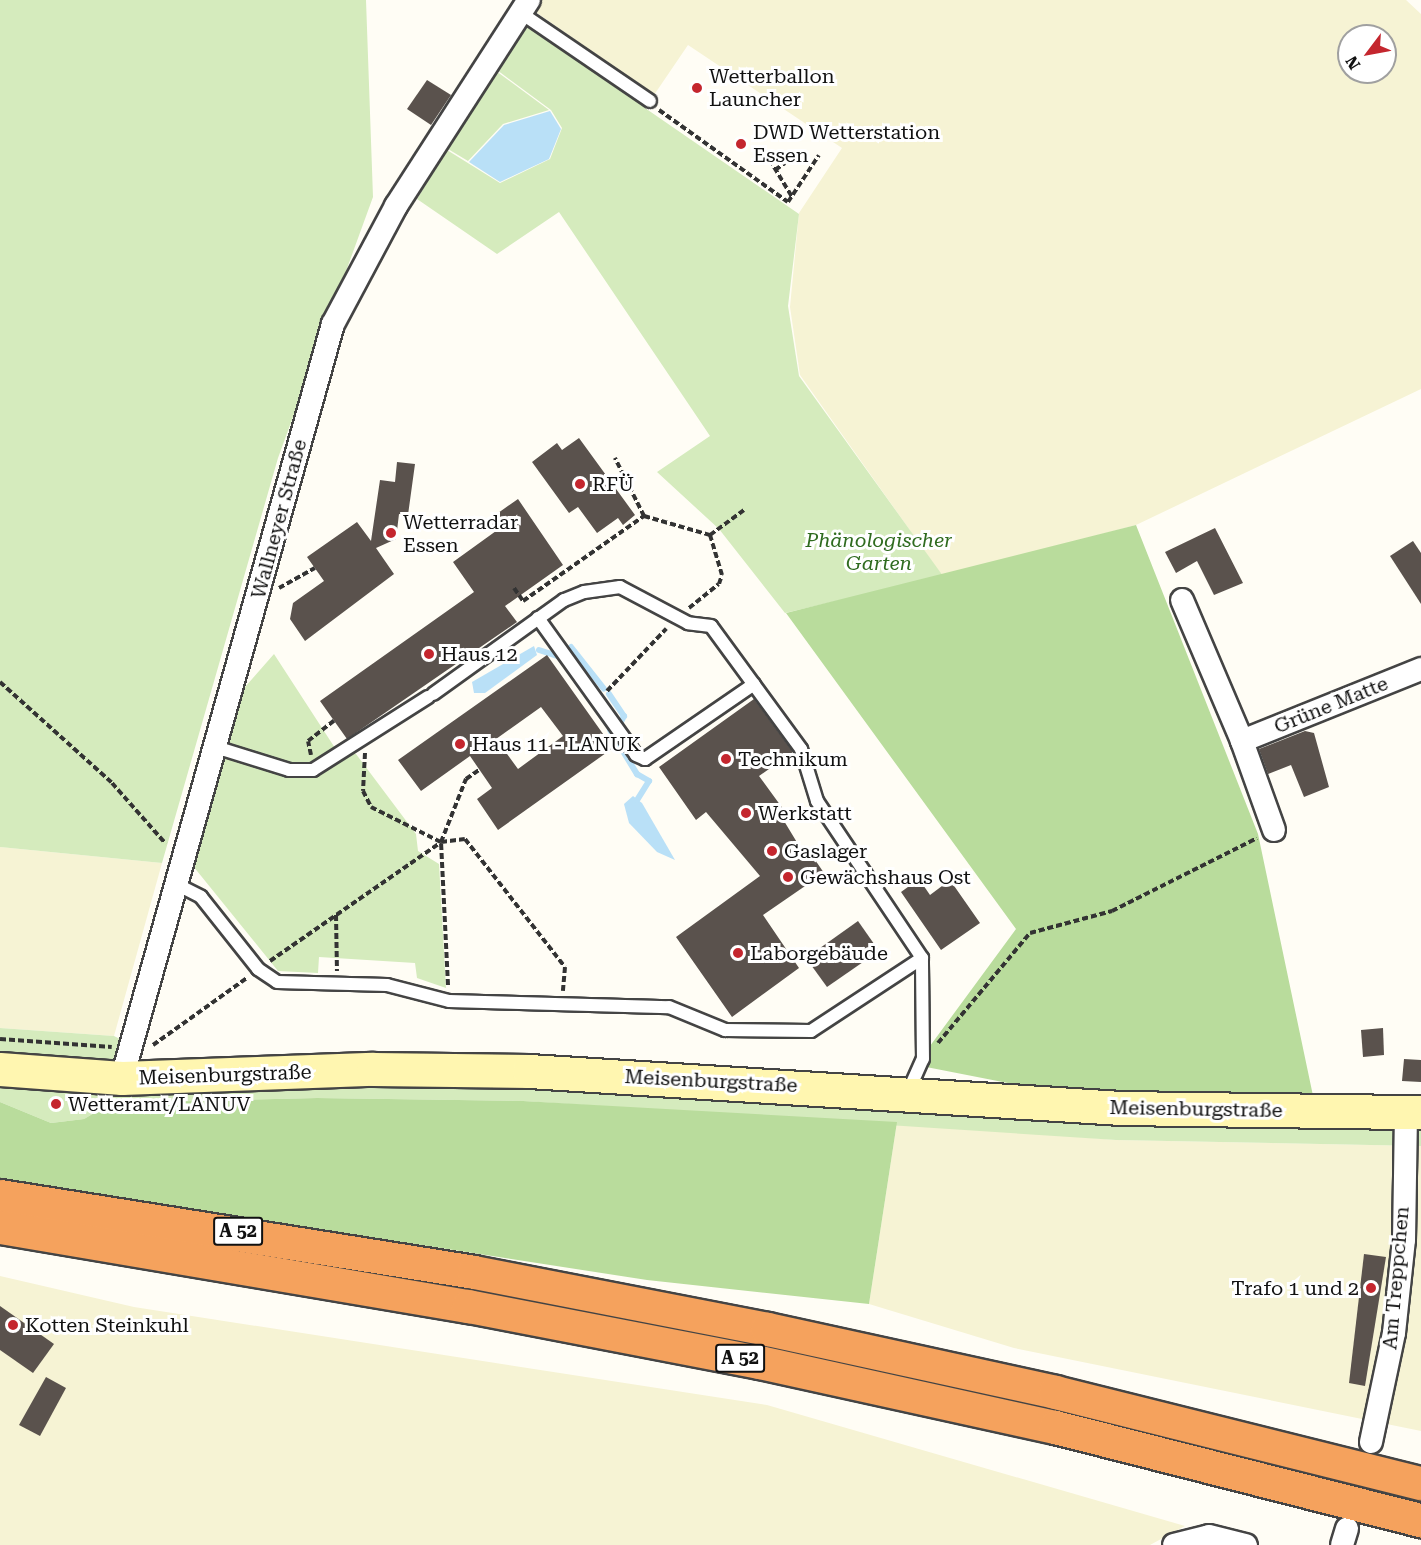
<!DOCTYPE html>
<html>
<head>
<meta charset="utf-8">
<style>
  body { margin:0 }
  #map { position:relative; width:1421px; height:1545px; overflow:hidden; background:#fffdf5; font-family:"Roboto Serif",serif }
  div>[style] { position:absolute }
  .farmland>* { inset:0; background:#f6f3d4 }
  .green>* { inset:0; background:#d5ebbd }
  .forest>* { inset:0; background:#b9dc9c }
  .water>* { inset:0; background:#b9e0f7 }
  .stream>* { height:6px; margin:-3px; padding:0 3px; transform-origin:3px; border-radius:3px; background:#b9e0f7 }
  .building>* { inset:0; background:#5a524d }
  .path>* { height:4px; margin-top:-2px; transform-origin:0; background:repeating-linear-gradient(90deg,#333 0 6px,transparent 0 9px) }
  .roads { filter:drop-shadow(2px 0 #444) drop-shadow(-2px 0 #444) drop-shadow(0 2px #444) drop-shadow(0 -2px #444) }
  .lane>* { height:12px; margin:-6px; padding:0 6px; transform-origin:6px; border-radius:6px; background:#fff }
  .street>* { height:22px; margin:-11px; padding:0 11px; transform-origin:11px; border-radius:11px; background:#fff }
  .secondary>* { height:33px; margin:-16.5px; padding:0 16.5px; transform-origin:16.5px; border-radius:16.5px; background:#fff6b0 }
  .highway>* { height:33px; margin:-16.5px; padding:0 16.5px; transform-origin:16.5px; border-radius:16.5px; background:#f5a25d }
  .dots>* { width:16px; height:16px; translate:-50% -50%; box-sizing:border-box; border:3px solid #fff; border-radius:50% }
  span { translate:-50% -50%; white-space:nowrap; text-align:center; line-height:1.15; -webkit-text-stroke:6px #fff; paint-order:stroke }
  .shield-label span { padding:2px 4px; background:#fff; border:2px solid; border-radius:4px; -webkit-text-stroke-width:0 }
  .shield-label { font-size:18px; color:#111; font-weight:700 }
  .poi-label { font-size:20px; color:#111 }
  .left { translate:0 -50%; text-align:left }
  .right { translate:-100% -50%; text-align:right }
  .street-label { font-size:20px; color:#111 }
  .park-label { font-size:20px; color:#2f6b1f; font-style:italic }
  .north { position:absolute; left:1337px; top:24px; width:60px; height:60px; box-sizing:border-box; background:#fff; border:2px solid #a0a0a0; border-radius:50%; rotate:238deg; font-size:16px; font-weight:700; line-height:24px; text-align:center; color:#111 }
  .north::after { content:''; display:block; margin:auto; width:21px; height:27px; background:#c4262e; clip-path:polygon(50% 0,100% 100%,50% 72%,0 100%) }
</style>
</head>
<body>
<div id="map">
  <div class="farmland">
    <i style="clip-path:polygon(evenodd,534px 0,1406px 0,1421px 14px,1421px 389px,1136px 525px,943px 577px,800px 375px,790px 307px,799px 213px,842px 148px,688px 45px,654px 95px,537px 13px,534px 0,1349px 36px,1385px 36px,1385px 72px,1349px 72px,1349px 36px)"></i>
    <i style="clip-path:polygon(0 847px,162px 863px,114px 1036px,0 1028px)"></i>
    <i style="clip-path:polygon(897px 1122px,1116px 1140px,1421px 1146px,1421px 1431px,1014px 1348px,869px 1304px)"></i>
    <i style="clip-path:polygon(0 1276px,134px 1307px,767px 1405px,1185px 1526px,1150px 1545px,0 1545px)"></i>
  </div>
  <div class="green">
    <i style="clip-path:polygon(0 0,366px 0,373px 197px,278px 458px,162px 863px,0 847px)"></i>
    <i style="clip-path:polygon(536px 14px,654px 96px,645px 108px,799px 214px,788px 306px,799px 376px,943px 576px,785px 613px,719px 529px,657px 472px,710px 436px,559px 212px,497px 254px,417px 199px,447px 150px,500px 183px,550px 159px,562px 128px,551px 110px,497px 70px)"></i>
    <i style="clip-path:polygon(496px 71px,549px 110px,503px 124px,468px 161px,448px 149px)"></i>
    <i style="clip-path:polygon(274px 654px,335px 748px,356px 754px,416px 834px,418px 851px,439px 864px,446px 988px,417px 978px,415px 963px,319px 957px,318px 973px,278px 971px,193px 866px,231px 703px)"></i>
    <i style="clip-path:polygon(0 1028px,114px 1036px,124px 1041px,120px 1079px,258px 1078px,1421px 1114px,1421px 1146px,1116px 1140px,523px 1101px,317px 1098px,111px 1103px,84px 1119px,51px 1123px,0 1102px)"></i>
  </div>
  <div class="forest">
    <i style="clip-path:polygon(1136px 525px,1258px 834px,1316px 1110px,1121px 1105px,916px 1065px,1016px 929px,786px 613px)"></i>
    <i style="clip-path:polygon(317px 1098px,523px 1101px,897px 1122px,869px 1304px,647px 1280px,0 1180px,0 1102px,51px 1123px,84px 1119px,111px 1103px)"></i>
  </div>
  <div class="water">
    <i style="clip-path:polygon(550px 111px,561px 129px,549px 159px,500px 182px,469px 162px,504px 125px)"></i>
    <i style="clip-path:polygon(534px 646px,537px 655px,485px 693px,474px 693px,472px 682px)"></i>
    <i style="clip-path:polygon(633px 796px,642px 803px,675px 860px,657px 852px,629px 823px,624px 804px)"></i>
  </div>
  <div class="stream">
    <i style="left:571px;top:647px;width:53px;rotate:51.8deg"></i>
    <i style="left:539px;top:650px;width:19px;rotate:18deg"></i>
    <i style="left:609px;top:694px;width:27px;rotate:56deg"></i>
    <i style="left:624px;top:716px;width:7px;rotate:117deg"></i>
    <i style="left:610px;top:730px;width:52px;rotate:58.5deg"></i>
    <i style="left:637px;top:774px;width:14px;rotate:30deg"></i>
    <i style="left:649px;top:781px;width:22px;rotate:122deg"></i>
  </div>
  <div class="building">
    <i style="clip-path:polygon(427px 80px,451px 95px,431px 125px,407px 109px)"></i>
    <i style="clip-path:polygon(579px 438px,635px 515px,623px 525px,618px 518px,597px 533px,578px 507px,569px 513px,532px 462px,557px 443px,562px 450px)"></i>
    <i style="clip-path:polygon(397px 462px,415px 464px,408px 515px,399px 514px,396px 539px,376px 548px,394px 574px,305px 641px,290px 619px,293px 603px,324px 581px,307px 557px,357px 522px,371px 541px,380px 480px,395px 482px)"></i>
    <i style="clip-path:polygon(518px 499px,563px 565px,505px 606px,517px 622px,347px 739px,320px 701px,474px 592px,453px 562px,496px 531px,488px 520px)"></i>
    <i style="clip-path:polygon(1215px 528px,1243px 583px,1214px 595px,1197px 561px,1176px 573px,1165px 552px)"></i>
    <i style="clip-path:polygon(1413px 541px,1421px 553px,1421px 604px,1390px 556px)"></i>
    <i style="clip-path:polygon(evenodd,547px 655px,613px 748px,498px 830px,477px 799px,492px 788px,470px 756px,421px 791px,398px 760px,547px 655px,541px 707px,563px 736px,518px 769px,496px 739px,541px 707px)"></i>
    <i style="clip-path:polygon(754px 699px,793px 752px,759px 776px,786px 813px,781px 816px,801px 849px,805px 845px,824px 873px,763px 915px,799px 968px,732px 1017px,676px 937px,760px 876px,706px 812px,696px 820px,659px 767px)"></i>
    <i style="clip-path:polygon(1305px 731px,1314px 733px,1329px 787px,1304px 797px,1291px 765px,1268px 774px,1259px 749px)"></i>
    <i style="clip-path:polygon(919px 879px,930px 895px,950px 880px,980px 923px,941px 950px,901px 892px)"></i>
    <i style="clip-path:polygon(858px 921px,879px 951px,827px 987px,806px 958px)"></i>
    <i style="clip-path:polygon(1383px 1028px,1384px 1055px,1363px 1057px,1361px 1030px)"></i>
    <i style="clip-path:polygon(1404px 1059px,1421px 1060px,1421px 1082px,1402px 1081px)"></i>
    <i style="clip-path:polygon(1364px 1254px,1386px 1257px,1365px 1386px,1349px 1383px)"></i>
    <i style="clip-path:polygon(0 1306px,54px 1344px,33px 1373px,0 1350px)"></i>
    <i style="clip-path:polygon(46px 1377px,66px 1388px,40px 1436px,19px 1425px)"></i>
  </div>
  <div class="path">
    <i style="left:659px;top:110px;width:158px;rotate:35.5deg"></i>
    <i style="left:788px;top:202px;width:56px;rotate:-56.6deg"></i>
    <i style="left:765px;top:152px;width:52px;rotate:59deg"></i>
    <i style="left:775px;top:170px;width:12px;rotate:-35deg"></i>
    <i style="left:644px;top:516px;width:69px;rotate:16.1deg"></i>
    <i style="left:710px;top:535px;width:42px;rotate:-36.3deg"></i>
    <i style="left:279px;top:588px;width:41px;rotate:-29.1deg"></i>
    <i style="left:514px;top:588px;width:16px;rotate:55deg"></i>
    <i style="left:523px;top:601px;width:148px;rotate:-35.1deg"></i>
    <i style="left:644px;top:516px;width:65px;rotate:-116.6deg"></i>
    <i style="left:689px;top:608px;width:38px;rotate:-39deg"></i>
    <i style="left:719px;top:584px;width:9px;rotate:-72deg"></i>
    <i style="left:722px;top:575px;width:42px;rotate:-106.7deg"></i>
    <i style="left:0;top:682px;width:151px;rotate:42deg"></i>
    <i style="left:112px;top:783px;width:81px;rotate:48.5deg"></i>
    <i style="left:607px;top:691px;width:86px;rotate:-46.4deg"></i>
    <i style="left:365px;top:753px;width:38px;rotate:93deg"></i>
    <i style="left:363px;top:791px;width:18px;rotate:63deg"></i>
    <i style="left:371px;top:807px;width:78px;rotate:26.6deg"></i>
    <i style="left:311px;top:755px;width:14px;rotate:-102deg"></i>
    <i style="left:308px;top:741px;width:33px;rotate:-38deg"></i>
    <i style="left:336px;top:915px;width:56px;rotate:89deg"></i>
    <i style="left:270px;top:961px;width:208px;rotate:-34.8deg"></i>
    <i style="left:441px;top:842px;width:24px;rotate:-7deg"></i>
    <i style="left:465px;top:839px;width:162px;rotate:52deg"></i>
    <i style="left:565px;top:967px;width:24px;rotate:95deg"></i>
    <i style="left:448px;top:985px;width:143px;rotate:-92.8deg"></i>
    <i style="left:441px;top:842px;width:68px;rotate:-68.4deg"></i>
    <i style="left:466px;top:779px;width:16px;rotate:-35deg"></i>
    <i style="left:0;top:1039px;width:112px;rotate:4.1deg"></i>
    <i style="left:938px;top:1043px;width:143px;rotate:-50.1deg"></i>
    <i style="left:1030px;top:933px;width:85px;rotate:-15deg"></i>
    <i style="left:1112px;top:911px;width:162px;rotate:-26.7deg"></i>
    <i style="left:153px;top:1045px;width:115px;rotate:-35.5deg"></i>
  </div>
  <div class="roads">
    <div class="lane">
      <i style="left:521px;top:13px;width:156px;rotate:34.3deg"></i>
      <i style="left:538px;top:618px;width:168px;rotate:54.4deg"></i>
      <i style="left:636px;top:755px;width:10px;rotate:24deg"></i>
      <i style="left:645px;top:759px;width:132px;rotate:-34.5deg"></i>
      <i style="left:212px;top:746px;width:81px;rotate:17.3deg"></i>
      <i style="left:289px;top:770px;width:24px"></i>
      <i style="left:313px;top:770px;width:136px;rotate:-32.4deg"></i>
      <i style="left:176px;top:884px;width:28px;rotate:27deg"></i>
      <i style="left:201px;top:897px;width:92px;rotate:51.6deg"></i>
      <i style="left:258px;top:969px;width:23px;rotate:34deg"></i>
      <i style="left:277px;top:982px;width:110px;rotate:1.6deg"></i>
      <i style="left:387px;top:985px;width:64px;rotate:14.5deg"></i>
      <i style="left:449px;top:1001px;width:220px;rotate:1.6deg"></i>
      <i style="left:669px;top:1007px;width:61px;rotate:22.3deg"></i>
      <i style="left:725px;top:1030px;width:86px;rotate:0.7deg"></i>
      <i style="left:811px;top:1031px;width:133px;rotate:-33.3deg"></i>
      <i style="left:922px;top:958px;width:189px;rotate:-123.8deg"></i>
      <i style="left:817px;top:801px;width:54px;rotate:-107.1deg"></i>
      <i style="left:801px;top:749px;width:152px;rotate:-126.2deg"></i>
      <i style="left:711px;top:626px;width:23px;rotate:-173deg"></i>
      <i style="left:688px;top:623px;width:77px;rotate:-152.1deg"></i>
      <i style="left:620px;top:587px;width:36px;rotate:172deg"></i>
      <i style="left:584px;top:592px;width:22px;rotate:158deg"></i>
      <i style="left:564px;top:600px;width:161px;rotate:144.3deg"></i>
      <i style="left:908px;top:1092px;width:36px;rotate:-66deg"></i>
      <i style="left:923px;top:1059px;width:101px;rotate:-90.6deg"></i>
    </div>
    <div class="street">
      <i style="left:1182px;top:600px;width:153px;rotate:66.9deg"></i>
      <i style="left:1274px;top:830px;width:95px;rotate:-109.8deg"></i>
      <i style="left:1242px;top:741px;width:193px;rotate:-21.9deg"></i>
      <i style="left:122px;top:1078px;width:783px;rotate:-74.37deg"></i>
      <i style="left:333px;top:324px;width:134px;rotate:-61.9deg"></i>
      <i style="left:396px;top:206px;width:245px;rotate:-57.2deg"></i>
      <i style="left:1371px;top:1442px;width:111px;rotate:-78.1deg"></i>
      <i style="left:1394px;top:1333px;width:94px;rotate:-83.9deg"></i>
      <i style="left:1404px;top:1240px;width:128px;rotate:-89.1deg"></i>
      <i style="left:1174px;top:1545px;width:36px;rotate:-14deg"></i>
      <i style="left:1209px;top:1536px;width:38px;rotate:14deg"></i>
      <i style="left:1342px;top:1545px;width:17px;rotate:-73deg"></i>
    </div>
    <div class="secondary">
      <i style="left:0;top:1069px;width:122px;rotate:4.2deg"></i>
      <i style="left:122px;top:1078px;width:251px;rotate:-2.1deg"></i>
      <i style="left:373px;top:1069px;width:156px;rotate:0.7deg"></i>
      <i style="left:529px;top:1071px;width:592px;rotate:3.58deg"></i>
      <i style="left:1120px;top:1108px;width:301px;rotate:0.8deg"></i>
    </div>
    <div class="highway">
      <i style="left:0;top:1196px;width:480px;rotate:9.1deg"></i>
      <i style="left:474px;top:1272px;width:298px;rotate:11deg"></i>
      <i style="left:767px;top:1329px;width:295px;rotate:12.3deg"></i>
      <i style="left:1055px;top:1392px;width:377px;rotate:14deg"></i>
      <i style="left:0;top:1227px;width:475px;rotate:9.6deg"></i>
      <i style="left:468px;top:1306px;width:296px;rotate:10.9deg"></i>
      <i style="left:759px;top:1362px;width:303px;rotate:12.4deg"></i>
      <i style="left:1055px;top:1427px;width:378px;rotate:14.3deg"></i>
    </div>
  </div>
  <div class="dots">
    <i style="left:697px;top:88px;background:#c4262e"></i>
    <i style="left:741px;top:144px;background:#c4262e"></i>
    <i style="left:580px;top:484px;background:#c4262e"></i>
    <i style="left:391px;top:533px;background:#c4262e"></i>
    <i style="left:429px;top:654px;background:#c4262e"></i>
    <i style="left:460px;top:744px;background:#c4262e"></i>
    <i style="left:726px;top:759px;background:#c4262e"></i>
    <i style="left:746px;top:813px;background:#c4262e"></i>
    <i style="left:772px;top:851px;background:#c4262e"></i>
    <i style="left:788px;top:877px;background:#c4262e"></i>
    <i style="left:738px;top:953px;background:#c4262e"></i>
    <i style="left:56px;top:1104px;background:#c4262e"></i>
    <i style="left:1371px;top:1288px;background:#c4262e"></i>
    <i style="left:13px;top:1325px;background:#c4262e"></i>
  </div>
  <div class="shield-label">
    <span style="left:238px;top:1231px">A 52</span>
    <span style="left:740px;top:1358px">A 52</span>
  </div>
  <div class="poi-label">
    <span class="left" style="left:709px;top:88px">Wetterballon<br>Launcher</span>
    <span class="left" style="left:753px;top:144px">DWD Wetterstation<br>Essen</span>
    <span class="left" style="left:592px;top:484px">RFÜ</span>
    <span class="left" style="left:403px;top:534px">Wetterradar<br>Essen</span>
    <span class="left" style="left:441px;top:654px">Haus 12</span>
    <span class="left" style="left:472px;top:744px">Haus 11 - LANUK</span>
    <span class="left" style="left:738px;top:759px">Technikum</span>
    <span class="left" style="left:758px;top:813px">Werkstatt</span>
    <span class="left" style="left:784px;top:851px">Gaslager</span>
    <span class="left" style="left:800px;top:877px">Gewächshaus Ost</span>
    <span class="left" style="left:750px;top:953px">Laborgebäude</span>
    <span class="left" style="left:68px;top:1104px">Wetteramt/LANUV</span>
    <span class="right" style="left:1359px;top:1288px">Trafo 1 und 2</span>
    <span class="left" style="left:25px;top:1325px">Kotten Steinkuhl</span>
  </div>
  <div class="street-label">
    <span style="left:279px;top:519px;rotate:-75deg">Wallneyer Straße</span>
    <span style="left:1331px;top:705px;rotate:-22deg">Grüne Matte</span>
    <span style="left:225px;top:1075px;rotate:-2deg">Meisenburgstraße</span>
    <span style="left:711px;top:1081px;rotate:3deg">Meisenburgstraße</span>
    <span style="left:1196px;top:1109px;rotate:1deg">Meisenburgstraße</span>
    <span style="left:1396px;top:1278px;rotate:-85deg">Am Treppchen</span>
  </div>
  <div class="park-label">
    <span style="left:879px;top:552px">Phänologischer<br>Garten</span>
  </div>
  <div class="north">N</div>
</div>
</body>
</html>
